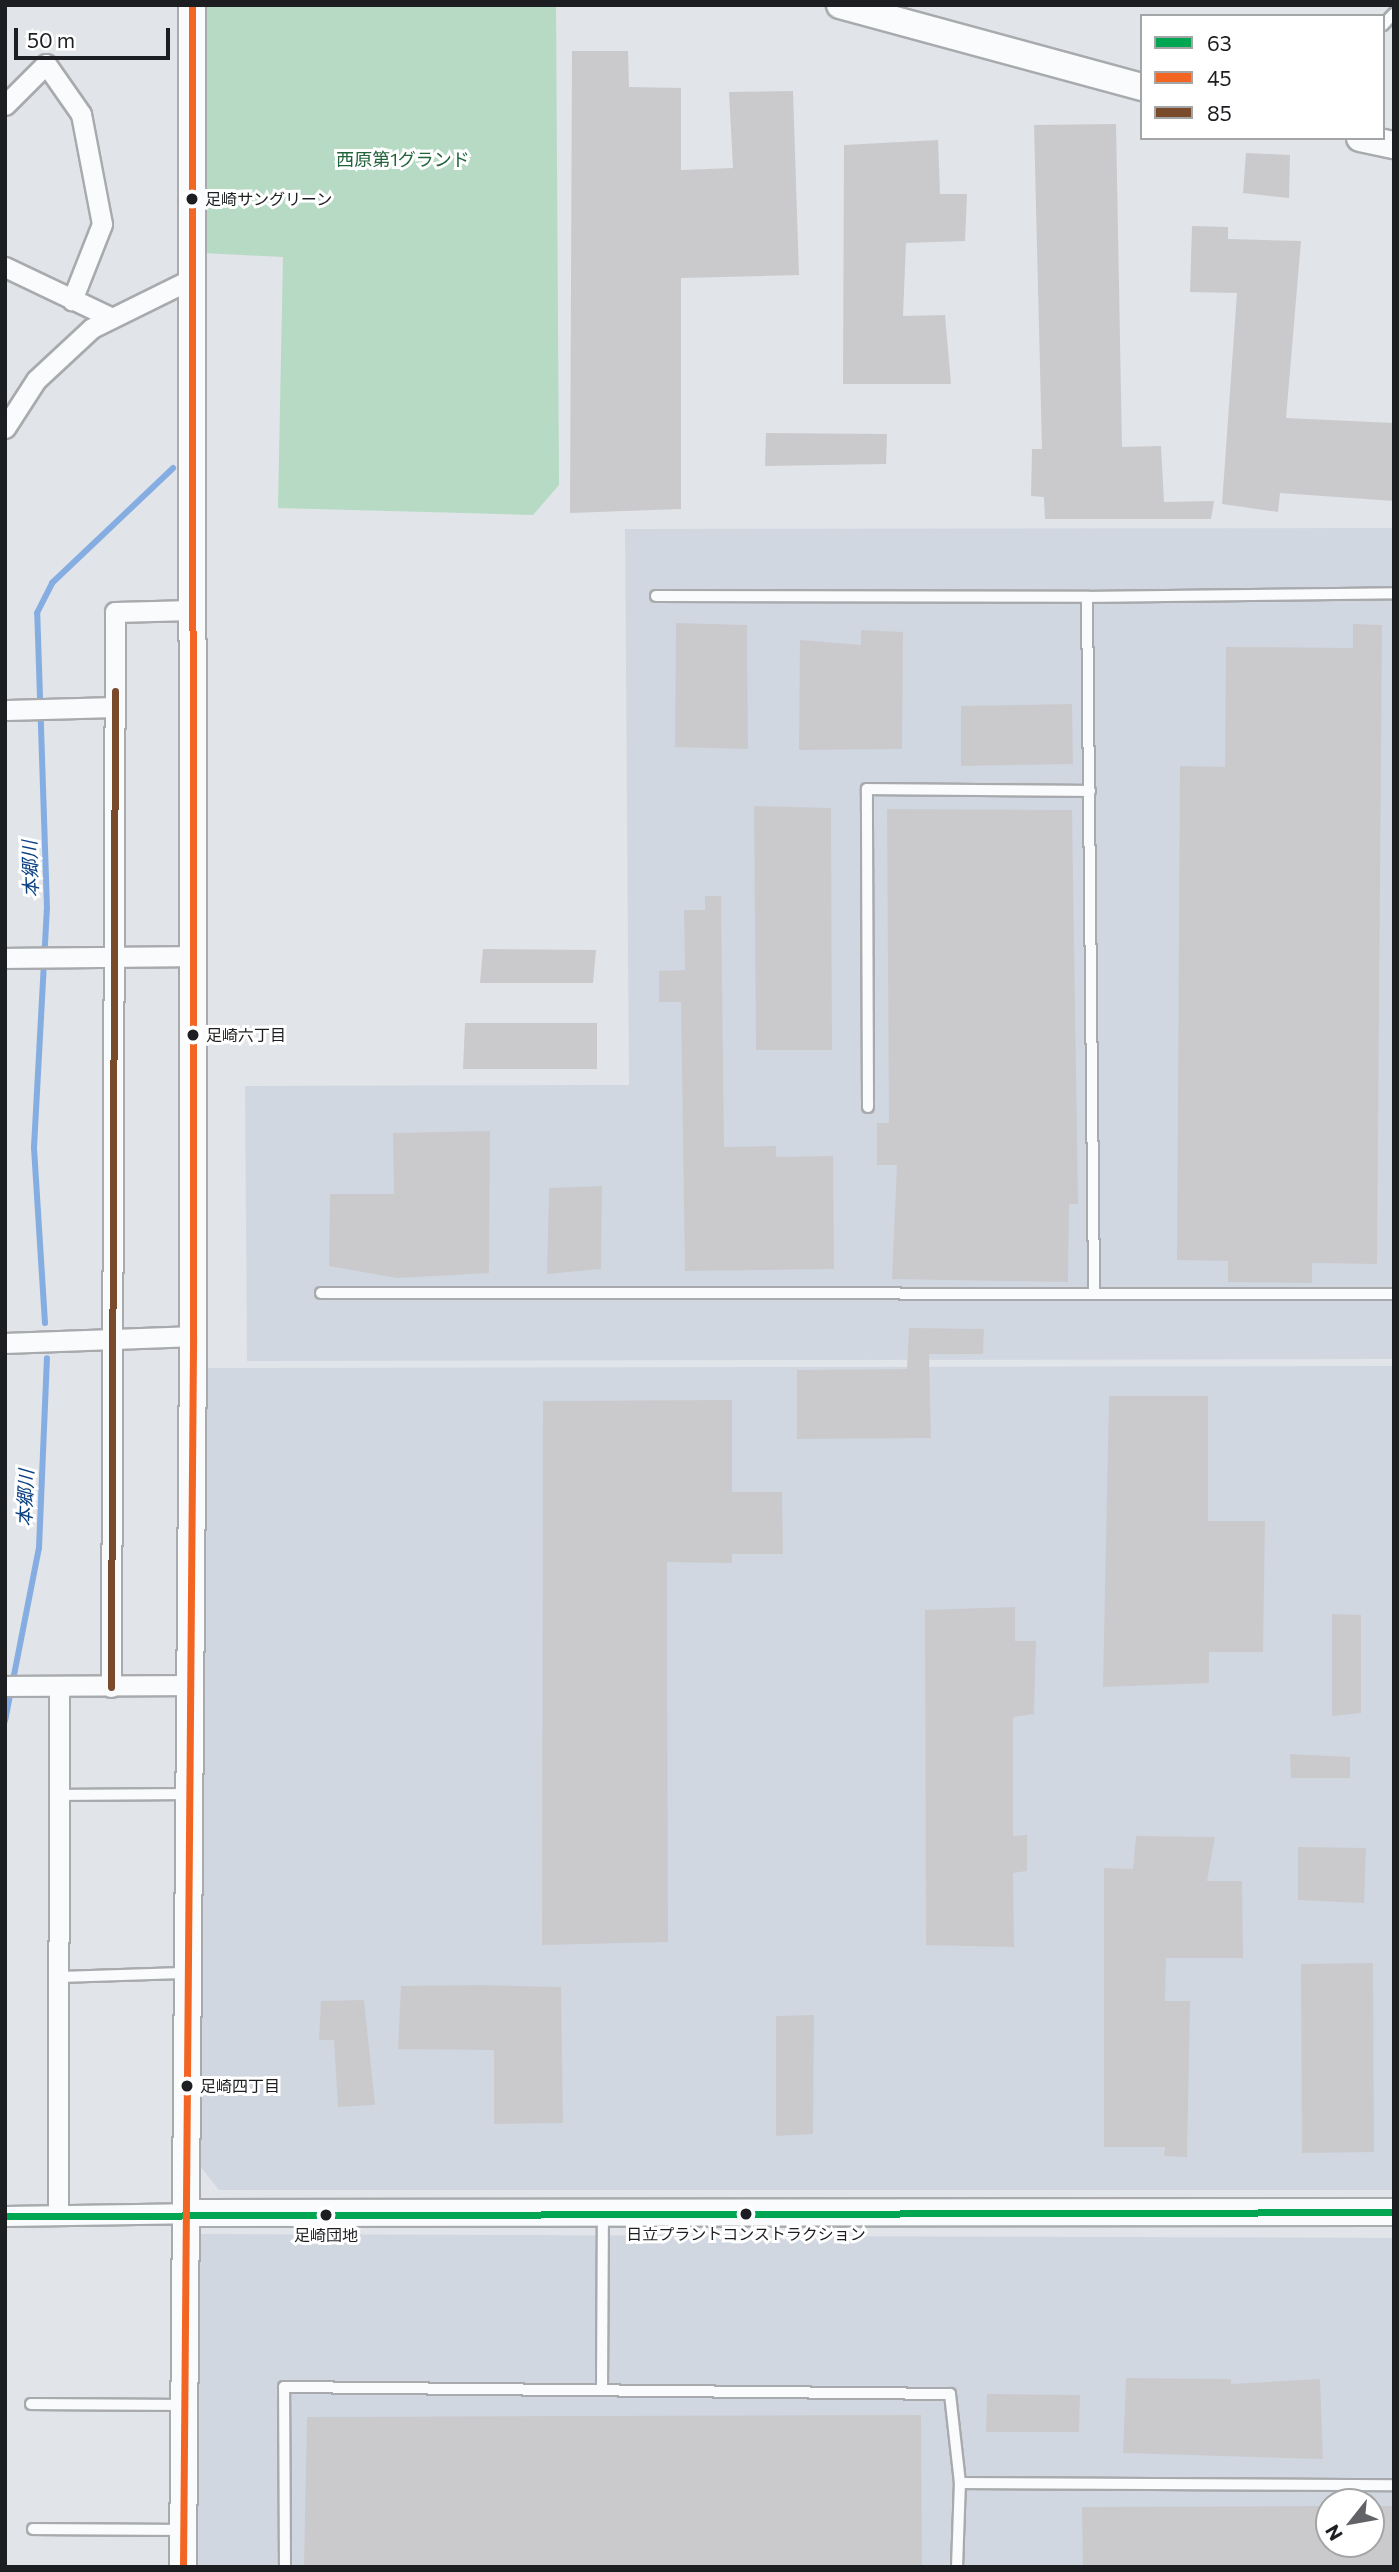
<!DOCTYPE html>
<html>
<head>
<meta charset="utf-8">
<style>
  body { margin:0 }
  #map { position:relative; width:1399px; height:2572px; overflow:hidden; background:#e1e4e8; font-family:Commissioner,"Noto Sans JP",sans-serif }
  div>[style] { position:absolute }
  .built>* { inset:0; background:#d0d7e1 }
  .green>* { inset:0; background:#b6dac4 }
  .stream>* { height:6px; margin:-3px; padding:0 3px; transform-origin:3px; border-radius:3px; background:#85ade2 }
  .building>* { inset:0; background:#cacacd }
  .roads { filter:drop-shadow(2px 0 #a8aaad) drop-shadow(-2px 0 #a8aaad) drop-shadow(0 2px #a8aaad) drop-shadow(0 -2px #a8aaad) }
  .lane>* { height:10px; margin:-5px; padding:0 5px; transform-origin:5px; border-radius:5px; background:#fafbfc }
  .street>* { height:19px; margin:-9.5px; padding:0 9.5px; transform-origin:9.5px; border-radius:9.5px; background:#fafbfc }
  .secondary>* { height:26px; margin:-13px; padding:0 13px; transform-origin:13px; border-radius:13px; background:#fafbfc }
  .bus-1>* { height:7px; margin:-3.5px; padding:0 3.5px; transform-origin:3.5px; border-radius:3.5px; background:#00a651 }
  .bus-2>* { height:7px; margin:-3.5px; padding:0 3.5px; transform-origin:3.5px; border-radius:3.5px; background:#f26522 }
  .bus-3>* { height:7px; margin:-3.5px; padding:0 3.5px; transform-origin:3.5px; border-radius:3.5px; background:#7a4b2a }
  .dots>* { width:19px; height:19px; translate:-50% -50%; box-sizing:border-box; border:4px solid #fff; border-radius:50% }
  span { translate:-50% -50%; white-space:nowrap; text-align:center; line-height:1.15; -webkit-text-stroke:6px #fff; paint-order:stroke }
  .bus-label { font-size:16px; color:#1c1e21 }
  .left { translate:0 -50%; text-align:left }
  .park-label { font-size:18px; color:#22633c }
  .water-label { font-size:19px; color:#084083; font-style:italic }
  .frame { position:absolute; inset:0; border:7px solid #1c1e21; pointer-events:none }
  .legend { position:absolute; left:1140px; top:14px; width:245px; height:126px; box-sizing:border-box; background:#fff; border:2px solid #a4a5a6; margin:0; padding:9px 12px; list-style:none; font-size:21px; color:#1c1e21 }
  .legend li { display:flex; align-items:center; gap:14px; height:35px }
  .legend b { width:35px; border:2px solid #a4a5a6 }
  .north { position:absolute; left:1315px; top:2488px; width:70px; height:70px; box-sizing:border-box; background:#fff; border:2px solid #a4a5a6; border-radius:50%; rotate:239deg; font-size:19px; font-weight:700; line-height:28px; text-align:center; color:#1c1e21 }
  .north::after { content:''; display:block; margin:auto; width:24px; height:32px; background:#616367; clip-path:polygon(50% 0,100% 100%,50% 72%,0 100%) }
  .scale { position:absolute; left:14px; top:28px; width:156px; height:32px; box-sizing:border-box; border:4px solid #1c1e21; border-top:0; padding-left:9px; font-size:21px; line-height:24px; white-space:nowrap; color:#1c1e21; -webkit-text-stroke:5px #fff; paint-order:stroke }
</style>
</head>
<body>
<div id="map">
  <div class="built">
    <i style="clip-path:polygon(1394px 528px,1394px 1359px,247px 1361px,245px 1086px,629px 1085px,625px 529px)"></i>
    <i style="clip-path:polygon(1394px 1366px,1394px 2190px,219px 2190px,200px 2166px,204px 1368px)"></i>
    <i style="clip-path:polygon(evenodd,198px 2234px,1394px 2238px,1394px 2567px,198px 2567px,198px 2234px,1329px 2502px,1371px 2502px,1371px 2544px,1329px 2544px,1329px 2502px)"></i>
  </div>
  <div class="green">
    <i style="clip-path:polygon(205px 5px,556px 5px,559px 485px,533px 515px,278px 508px,283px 257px,204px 253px)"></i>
  </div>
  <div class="stream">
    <i style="left:45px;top:1323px;width:176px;rotate:-93.6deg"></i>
    <i style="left:34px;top:1147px;width:239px;rotate:-86.9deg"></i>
    <i style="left:47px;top:908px;width:295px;rotate:-91.9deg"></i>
    <i style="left:37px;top:613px;width:34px;rotate:-63deg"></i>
    <i style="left:52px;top:583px;width:167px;rotate:-43.5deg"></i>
    <i style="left:5px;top:1721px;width:176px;rotate:-78.9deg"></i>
    <i style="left:39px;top:1548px;width:190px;rotate:-87.6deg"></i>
  </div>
  <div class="building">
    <i style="clip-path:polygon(572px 51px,628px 51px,629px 87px,681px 88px,681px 170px,733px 168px,729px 92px,793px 91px,799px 275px,681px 278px,681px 509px,570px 513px)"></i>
    <i style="clip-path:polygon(1116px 124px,1122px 447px,1161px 446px,1164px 502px,1214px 501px,1211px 519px,1045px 519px,1044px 497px,1031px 496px,1032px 449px,1042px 449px,1034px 125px)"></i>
    <i style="clip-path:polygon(938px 140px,940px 194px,967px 194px,965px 241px,906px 243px,903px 316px,945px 315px,951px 384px,843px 384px,844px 145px)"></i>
    <i style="clip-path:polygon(1246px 153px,1290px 155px,1289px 198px,1243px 193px)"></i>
    <i style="clip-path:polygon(1192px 226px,1228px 227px,1228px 239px,1301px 241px,1286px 418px,1394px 423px,1394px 501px,1280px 493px,1278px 512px,1222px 504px,1237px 293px,1190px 292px)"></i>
    <i style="clip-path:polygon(766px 433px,887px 434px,886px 464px,765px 466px)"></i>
    <i style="clip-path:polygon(676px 623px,747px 625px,748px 749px,675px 747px)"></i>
    <i style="clip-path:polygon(1353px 624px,1382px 625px,1377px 1264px,1312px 1263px,1312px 1283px,1228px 1282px,1228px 1261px,1177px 1260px,1180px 766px,1225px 767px,1226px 647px,1353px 648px)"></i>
    <i style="clip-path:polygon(861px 630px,903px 632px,902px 749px,799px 750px,800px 640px,861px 645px)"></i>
    <i style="clip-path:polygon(1072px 704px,1073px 764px,961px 766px,961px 706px)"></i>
    <i style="clip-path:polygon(754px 806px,831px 808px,832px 1050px,756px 1050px)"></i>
    <i style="clip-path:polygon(887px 809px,1072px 810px,1078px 1204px,1069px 1204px,1068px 1282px,892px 1279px,897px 1165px,877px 1165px,877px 1123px,889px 1123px)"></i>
    <i style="clip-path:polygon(705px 896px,721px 896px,724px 1147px,776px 1146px,776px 1157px,833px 1156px,834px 1269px,685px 1271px,681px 1002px,659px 1002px,659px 971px,685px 970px,684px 910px,705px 910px)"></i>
    <i style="clip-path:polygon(483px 949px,596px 950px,593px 983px,480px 983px)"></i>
    <i style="clip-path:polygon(465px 1023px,597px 1023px,597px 1069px,463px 1069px)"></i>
    <i style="clip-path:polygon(490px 1131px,489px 1273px,397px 1278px,329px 1266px,330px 1194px,394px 1194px,393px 1133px)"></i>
    <i style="clip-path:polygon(602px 1186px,601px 1269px,547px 1274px,549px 1188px)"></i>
    <i style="clip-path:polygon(909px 1328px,984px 1329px,983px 1354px,929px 1354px,931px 1438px,797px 1439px,797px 1370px,907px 1369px)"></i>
    <i style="clip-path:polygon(1109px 1396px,1208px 1396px,1208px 1521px,1265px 1521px,1263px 1652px,1209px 1652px,1209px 1683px,1103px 1687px)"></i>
    <i style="clip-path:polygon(732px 1400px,732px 1492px,782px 1492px,783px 1554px,732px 1554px,732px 1563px,667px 1562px,668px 1942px,542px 1945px,543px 1401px)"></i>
    <i style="clip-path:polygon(1015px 1607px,1015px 1641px,1036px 1641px,1034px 1714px,1013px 1717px,1013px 1836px,1027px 1835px,1027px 1871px,1013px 1873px,1014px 1947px,926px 1945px,925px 1610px)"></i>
    <i style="clip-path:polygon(1332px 1614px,1361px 1615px,1361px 1713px,1332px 1716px)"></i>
    <i style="clip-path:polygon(1290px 1754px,1350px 1757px,1350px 1778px,1291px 1778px)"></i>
    <i style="clip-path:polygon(1136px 1836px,1215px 1837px,1207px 1881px,1242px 1881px,1243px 1958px,1166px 1958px,1165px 2001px,1190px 2001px,1187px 2157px,1164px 2156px,1165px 2147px,1104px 2147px,1104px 1868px,1133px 1869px)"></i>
    <i style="clip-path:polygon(1298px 1847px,1366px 1848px,1364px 1903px,1298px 1900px)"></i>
    <i style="clip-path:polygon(1373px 1963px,1374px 2152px,1302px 2153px,1301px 1964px)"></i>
    <i style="clip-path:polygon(481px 1985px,561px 1987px,563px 2123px,494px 2124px,494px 2050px,398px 2049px,401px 1986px)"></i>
    <i style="clip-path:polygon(364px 2000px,375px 2105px,338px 2107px,334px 2040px,319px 2040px,321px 2001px)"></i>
    <i style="clip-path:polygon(814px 2015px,813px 2134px,776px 2136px,776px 2016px)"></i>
    <i style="clip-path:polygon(1126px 2378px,1231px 2379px,1231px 2384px,1320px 2379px,1323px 2459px,1123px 2453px)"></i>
    <i style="clip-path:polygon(987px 2394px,1080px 2395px,1079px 2432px,986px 2432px)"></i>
    <i style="clip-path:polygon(921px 2415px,922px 2567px,304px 2567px,307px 2417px)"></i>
    <i style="clip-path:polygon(1329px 2506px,1329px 2544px,1371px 2544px,1371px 2506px,1394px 2506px,1394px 2567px,1083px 2567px,1082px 2507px)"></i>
  </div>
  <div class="roads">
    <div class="lane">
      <i style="left:1383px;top:25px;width:16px;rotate:-47deg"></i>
      <i style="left:656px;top:596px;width:431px;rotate:0.1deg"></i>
      <i style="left:1087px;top:597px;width:696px;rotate:89.42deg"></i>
      <i style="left:1087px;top:597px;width:307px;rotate:-0.7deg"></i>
      <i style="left:868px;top:1107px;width:318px;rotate:-90.2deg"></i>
      <i style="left:867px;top:789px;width:223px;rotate:0.5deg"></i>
      <i style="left:321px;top:1293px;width:1073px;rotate:0.05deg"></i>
      <i style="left:56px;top:1795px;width:132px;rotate:-0.4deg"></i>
      <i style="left:57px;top:1977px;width:128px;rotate:-1.8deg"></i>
      <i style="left:602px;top:2390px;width:177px;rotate:-89.7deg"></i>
      <i style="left:31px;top:2404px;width:152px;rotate:0.4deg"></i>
      <i style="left:33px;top:2529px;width:149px;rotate:0.4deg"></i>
      <i style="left:285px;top:2567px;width:180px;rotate:-90.3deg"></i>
      <i style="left:284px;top:2387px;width:666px;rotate:0.6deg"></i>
      <i style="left:950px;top:2394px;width:90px;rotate:83.6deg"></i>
      <i style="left:960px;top:2483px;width:434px;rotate:0.3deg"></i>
      <i style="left:957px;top:2567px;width:84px;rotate:-88deg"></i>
    </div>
    <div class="street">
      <i style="left:5px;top:105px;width:58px;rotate:-45deg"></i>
      <i style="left:46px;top:64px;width:61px;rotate:55deg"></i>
      <i style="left:81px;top:114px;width:112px;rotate:79.2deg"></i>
      <i style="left:102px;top:224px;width:82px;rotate:111.5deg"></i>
      <i style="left:5px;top:267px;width:116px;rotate:25.5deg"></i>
      <i style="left:5px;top:428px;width:57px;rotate:-57.1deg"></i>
      <i style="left:36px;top:380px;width:76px;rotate:-42.9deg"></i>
      <i style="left:92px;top:328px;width:108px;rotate:-26.3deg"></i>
      <i style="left:5px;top:710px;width:110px;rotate:-1.6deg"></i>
      <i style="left:5px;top:958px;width:188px;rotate:-0.6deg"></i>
      <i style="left:5px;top:1343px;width:188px;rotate:-2.1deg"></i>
      <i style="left:5px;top:1686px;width:186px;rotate:-0.3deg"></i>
      <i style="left:111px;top:1687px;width:1075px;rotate:-89.79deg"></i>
      <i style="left:115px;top:612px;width:77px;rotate:-1.5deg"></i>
      <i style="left:58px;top:2215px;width:528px;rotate:-89.89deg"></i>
      <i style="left:5px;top:2216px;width:181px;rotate:-0.9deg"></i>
    </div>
    <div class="secondary">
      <i style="left:840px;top:5px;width:313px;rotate:15.2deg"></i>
      <i style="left:1360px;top:138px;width:35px;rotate:12deg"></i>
      <i style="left:186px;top:2213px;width:1208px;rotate:-0.05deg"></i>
      <i style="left:183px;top:2567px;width:1231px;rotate:-89.53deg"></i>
      <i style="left:193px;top:1336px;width:1331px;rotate:-90.04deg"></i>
    </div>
  </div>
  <div class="bus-1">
    <i style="left:5px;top:2216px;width:1389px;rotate:-0.16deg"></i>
  </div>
  <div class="bus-2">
    <i style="left:183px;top:2567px;width:1231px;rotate:-89.53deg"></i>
    <i style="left:193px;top:1336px;width:1331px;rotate:-90.04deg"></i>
  </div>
  <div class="bus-3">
    <i style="left:111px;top:1687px;width:996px;rotate:-89.77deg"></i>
  </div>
  <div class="dots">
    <i style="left:192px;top:199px;background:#1c1e21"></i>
    <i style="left:193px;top:1035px;background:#1c1e21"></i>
    <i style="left:187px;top:2086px;background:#1c1e21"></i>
    <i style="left:746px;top:2214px;background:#1c1e21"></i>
    <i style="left:326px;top:2215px;background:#1c1e21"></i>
  </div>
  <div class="bus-label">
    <span class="left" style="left:205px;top:199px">足崎サングリーン</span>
    <span class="left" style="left:206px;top:1035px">足崎六丁目</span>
    <span class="left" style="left:200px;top:2086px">足崎四丁目</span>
    <span style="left:746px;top:2234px">日立プラントコンストラクション</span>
    <span style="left:326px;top:2235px">足崎団地</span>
  </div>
  <div class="park-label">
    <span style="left:403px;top:159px">西原第1グランド</span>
  </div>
  <div class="water-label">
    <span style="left:30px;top:869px;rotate:-92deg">本郷川</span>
    <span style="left:25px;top:1498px;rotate:-88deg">本郷川</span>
  </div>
  <div class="frame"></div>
  <ul class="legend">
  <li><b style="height:9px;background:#00a651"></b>63</li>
  <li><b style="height:9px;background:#f26522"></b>45</li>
  <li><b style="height:9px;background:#7a4b2a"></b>85</li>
  </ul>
  <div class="north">N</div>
  <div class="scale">50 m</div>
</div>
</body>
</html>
